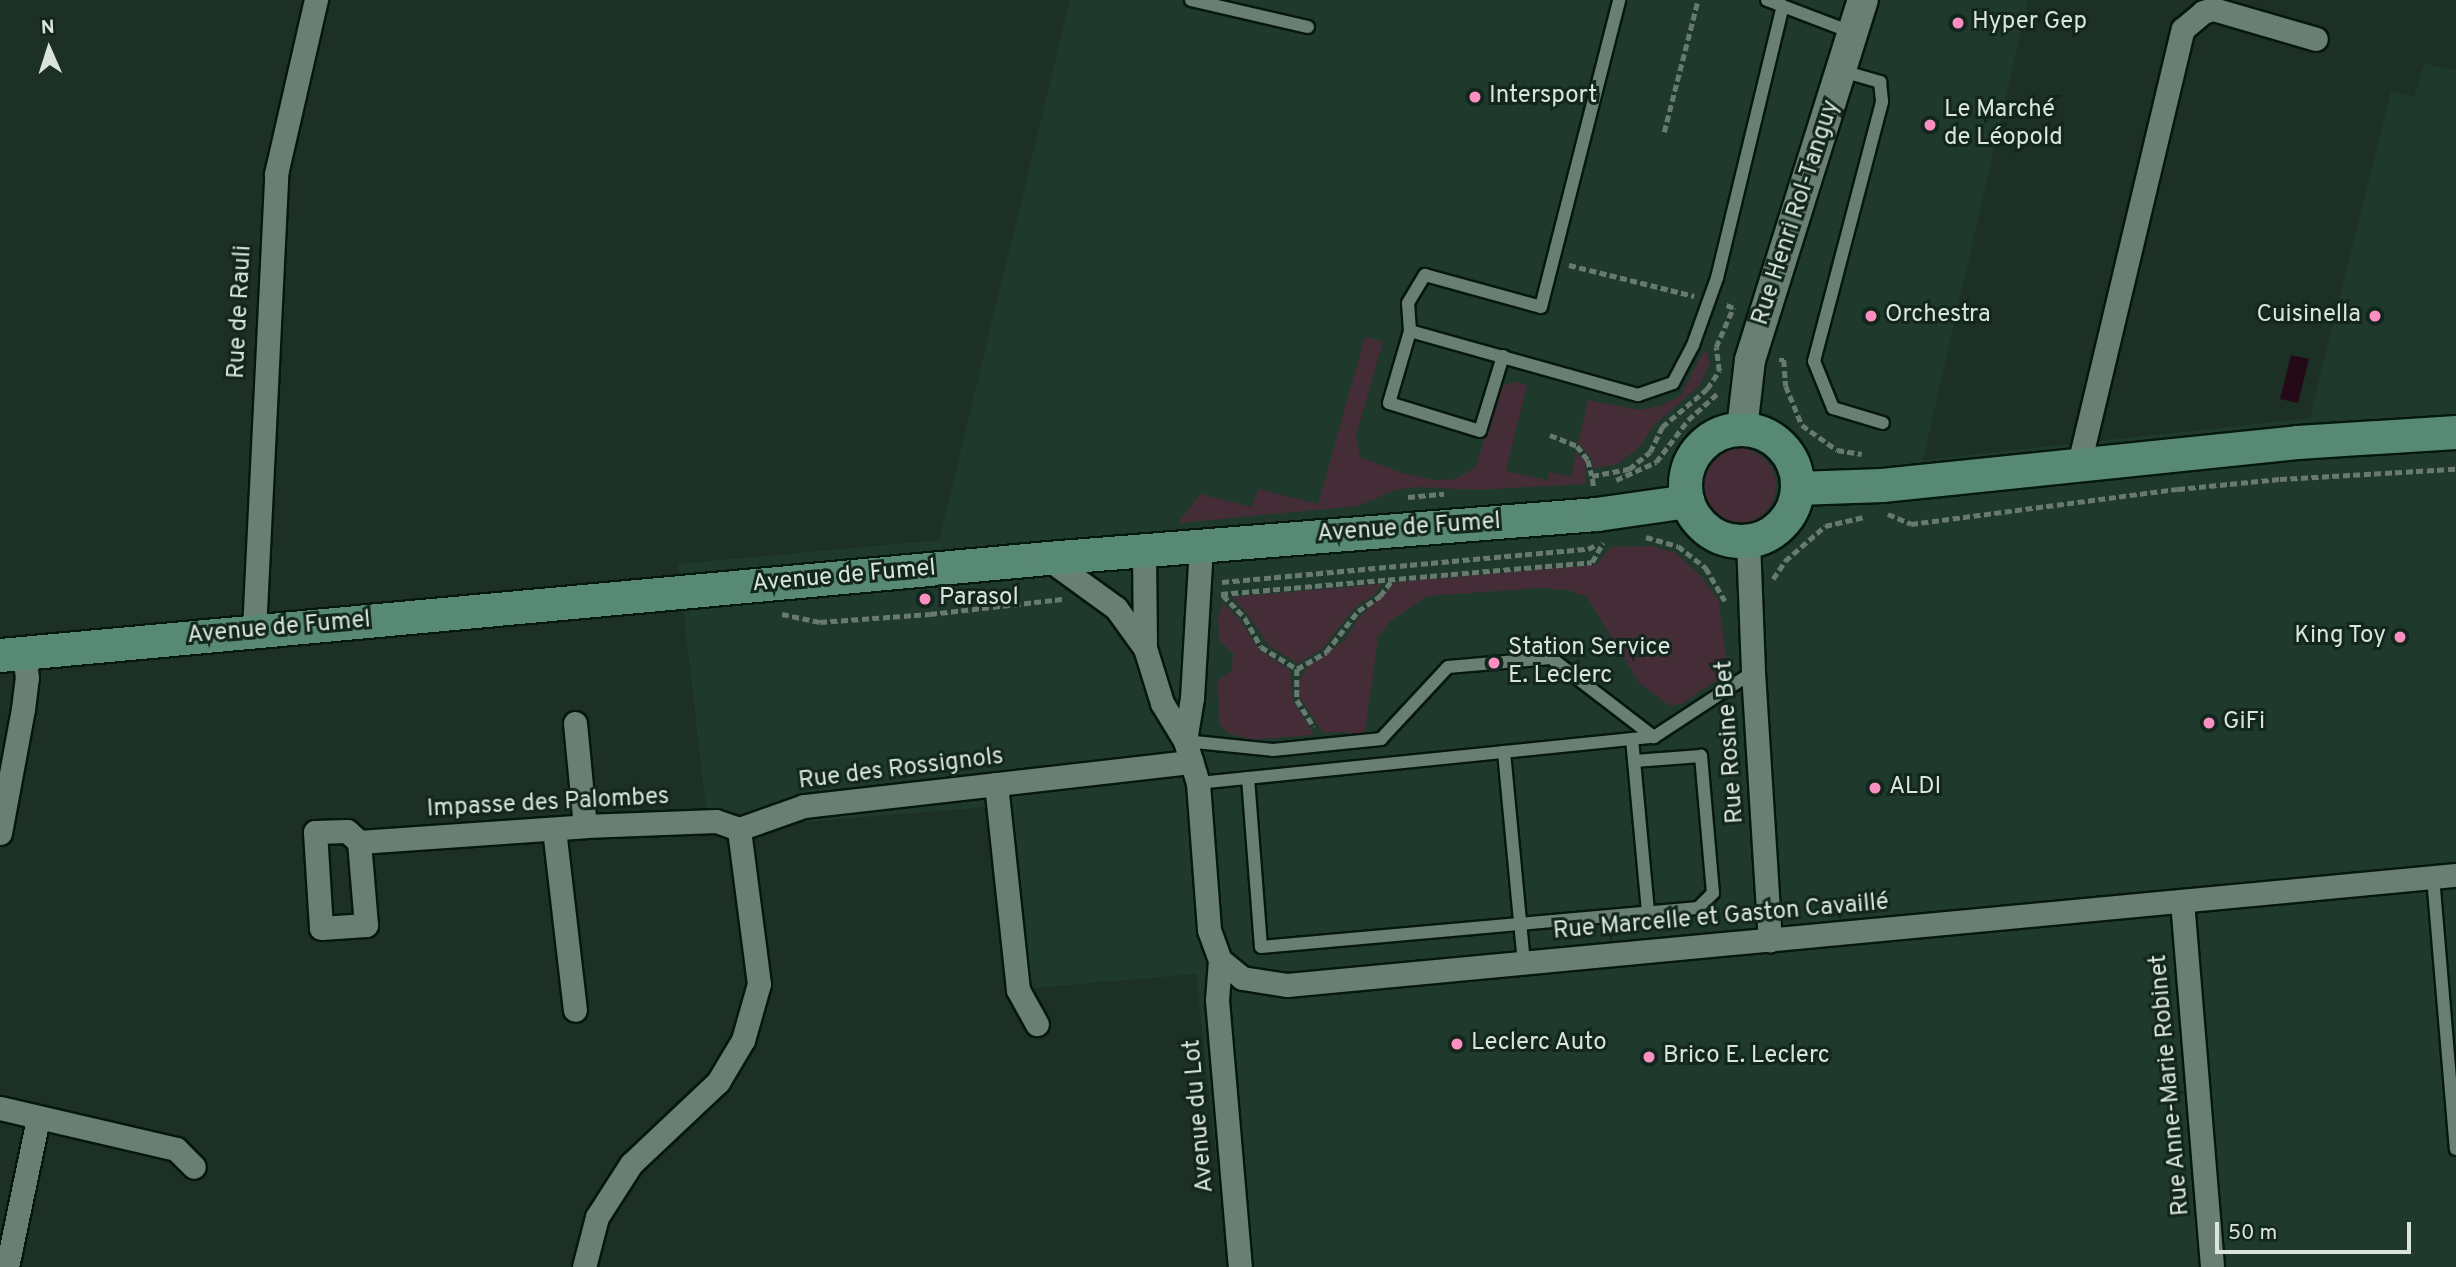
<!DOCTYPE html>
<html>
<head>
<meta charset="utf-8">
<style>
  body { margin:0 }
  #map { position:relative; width:2456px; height:1267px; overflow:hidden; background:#1c3026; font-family:Overpass,sans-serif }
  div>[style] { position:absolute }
  .built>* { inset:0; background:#1f3a2d }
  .green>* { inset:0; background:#442d37 }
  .round { border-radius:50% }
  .water>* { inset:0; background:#240a17 }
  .path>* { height:4.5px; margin-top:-2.25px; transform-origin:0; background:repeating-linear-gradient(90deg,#687970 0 7px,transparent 0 10.5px) }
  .roads { filter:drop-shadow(2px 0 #05170f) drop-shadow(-2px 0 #05170f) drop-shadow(0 2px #05170f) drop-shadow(0 -2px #05170f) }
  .service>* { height:12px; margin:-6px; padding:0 6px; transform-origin:6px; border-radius:6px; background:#697f73 }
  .minor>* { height:23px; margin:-11.5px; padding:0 11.5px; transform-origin:11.5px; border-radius:11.5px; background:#697f73 }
  .tertiary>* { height:30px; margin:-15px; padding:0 15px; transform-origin:15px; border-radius:15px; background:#697f73 }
  .secondary>* { height:33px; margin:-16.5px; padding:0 16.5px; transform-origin:16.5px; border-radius:16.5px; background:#588974 }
  .secondary>.ring { margin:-16.5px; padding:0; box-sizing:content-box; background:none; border:33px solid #588974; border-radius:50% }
  .dots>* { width:19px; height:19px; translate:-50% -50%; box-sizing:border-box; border:4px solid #12261d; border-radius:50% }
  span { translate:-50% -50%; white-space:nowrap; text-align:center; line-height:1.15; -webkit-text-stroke:6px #12261d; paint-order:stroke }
  .poi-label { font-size:24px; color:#d8e4dd }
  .left { translate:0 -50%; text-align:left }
  .right { translate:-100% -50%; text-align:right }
  .street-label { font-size:24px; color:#d8e4dd }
  .north { position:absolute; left:14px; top:14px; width:70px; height:70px; -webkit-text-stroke:5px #12261d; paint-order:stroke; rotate:357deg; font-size:19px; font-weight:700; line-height:28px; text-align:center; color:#d8e4dd }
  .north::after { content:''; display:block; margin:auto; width:24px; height:32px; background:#d8e4dd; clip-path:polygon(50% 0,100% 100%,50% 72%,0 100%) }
  .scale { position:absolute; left:2215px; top:1222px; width:196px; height:32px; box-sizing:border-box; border:4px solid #d8e4dd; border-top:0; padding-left:9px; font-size:21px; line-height:24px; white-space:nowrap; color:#d8e4dd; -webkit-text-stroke:5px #12261d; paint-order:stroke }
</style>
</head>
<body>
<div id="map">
  <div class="built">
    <i style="clip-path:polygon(1070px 0,2028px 0,1923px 460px,2310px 418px,2391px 91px,2414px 97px,2424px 63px,2456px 71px,2456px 1267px,1228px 1267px,1196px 974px,1032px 988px,1011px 805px,792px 823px,706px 808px,678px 564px,939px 540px)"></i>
  </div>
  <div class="green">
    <i style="clip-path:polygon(1365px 337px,1383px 341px,1356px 435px,1360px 457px,1402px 473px,1434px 480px,1455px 479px,1476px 467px,1498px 393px,1506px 384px,1516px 382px,1527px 385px,1506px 471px,1547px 480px,1550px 472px,1571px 477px,1576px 452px,1585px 461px,1585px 484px,1476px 490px,1419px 487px,1395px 490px,1358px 506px,1178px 523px,1200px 494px,1252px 507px,1258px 489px,1318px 504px)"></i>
    <i style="clip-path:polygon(1705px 349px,1710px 363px,1699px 386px,1653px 426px,1640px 447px,1617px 464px,1593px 469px,1592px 459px,1578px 443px,1588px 400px,1639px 410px,1660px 406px,1680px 396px)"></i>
    <i class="round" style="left:1700px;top:448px;width:76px;height:76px"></i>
    <i style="clip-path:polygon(1651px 546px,1676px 553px,1703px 578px,1719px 602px,1728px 673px,1681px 704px,1670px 706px,1639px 683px,1587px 597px,1568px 590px,1539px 588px,1428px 596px,1389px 622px,1378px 637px,1365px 733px,1356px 736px,1347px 732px,1323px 733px,1300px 698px,1300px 680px,1307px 667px,1345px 640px,1358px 619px,1396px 582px,1596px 565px,1611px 547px)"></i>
    <i style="clip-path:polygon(1381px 584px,1375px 594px,1354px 608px,1323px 648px,1298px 664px,1268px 645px,1249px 616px,1232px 597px)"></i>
    <i style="clip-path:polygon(1223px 603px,1240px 620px,1259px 650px,1290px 670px,1293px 701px,1314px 735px,1250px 740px,1228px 733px,1219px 724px,1218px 680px,1232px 671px,1233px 653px,1219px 640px,1218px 616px)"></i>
  </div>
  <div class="water">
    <i style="clip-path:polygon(2291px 355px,2309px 359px,2298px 403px,2280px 399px)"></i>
  </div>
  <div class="path">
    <i style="left:1664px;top:132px;width:136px;rotate:-75.6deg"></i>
    <i style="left:1569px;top:265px;width:129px;rotate:13.9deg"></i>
    <i style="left:1779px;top:360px;width:5px"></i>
    <i style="left:1784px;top:360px;width:26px;rotate:86deg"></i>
    <i style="left:1786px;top:386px;width:42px;rotate:67.7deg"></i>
    <i style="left:1802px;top:425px;width:43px;rotate:35.5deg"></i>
    <i style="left:1837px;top:450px;width:25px;rotate:9deg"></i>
    <i style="left:1550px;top:435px;width:29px;rotate:22deg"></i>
    <i style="left:1577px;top:446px;width:18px;rotate:52deg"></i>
    <i style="left:1588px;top:460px;width:16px;rotate:76deg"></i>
    <i style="left:1616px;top:480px;width:44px;rotate:-24.2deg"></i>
    <i style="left:1656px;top:462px;width:53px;rotate:-52.7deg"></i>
    <i style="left:1688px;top:420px;width:42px;rotate:-42.1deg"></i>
    <i style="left:1593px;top:486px;width:10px;rotate:-96deg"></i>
    <i style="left:1592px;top:476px;width:38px;rotate:-11deg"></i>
    <i style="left:1629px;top:469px;width:27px;rotate:-39deg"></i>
    <i style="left:1650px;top:452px;width:28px;rotate:-64deg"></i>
    <i style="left:1662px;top:427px;width:59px;rotate:-40.2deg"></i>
    <i style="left:1707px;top:389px;width:22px;rotate:-56deg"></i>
    <i style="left:1719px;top:371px;width:24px;rotate:-97deg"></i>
    <i style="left:1716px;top:347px;width:43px;rotate:-66.4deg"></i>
    <i style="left:1733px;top:308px;width:9px;rotate:-159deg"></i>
    <i style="left:1408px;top:497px;width:36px;rotate:-5deg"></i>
    <i style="left:1888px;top:514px;width:25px;rotate:23deg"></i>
    <i style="left:1911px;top:524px;width:269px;rotate:-7.5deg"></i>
    <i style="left:2178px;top:489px;width:102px;rotate:-5.6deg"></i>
    <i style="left:2280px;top:479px;width:176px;rotate:-3.3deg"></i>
    <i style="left:1646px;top:537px;width:33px;rotate:16deg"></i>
    <i style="left:1678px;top:546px;width:36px;rotate:38deg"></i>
    <i style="left:1706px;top:568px;width:38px;rotate:60deg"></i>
    <i style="left:1773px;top:579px;width:22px;rotate:-56deg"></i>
    <i style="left:1785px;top:561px;width:53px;rotate:-41.2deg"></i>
    <i style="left:1825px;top:526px;width:39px;rotate:-13deg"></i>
    <i style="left:1222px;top:582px;width:367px;rotate:-5.2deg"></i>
    <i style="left:1588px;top:549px;width:9px;rotate:-27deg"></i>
    <i style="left:1221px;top:594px;width:372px;rotate:-4.9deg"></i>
    <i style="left:1592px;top:562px;width:22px;rotate:-60deg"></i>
    <i style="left:1223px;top:595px;width:32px;rotate:46deg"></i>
    <i style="left:1245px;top:618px;width:33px;rotate:61deg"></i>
    <i style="left:1261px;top:647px;width:42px;rotate:31.4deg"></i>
    <i style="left:1297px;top:669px;width:31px;rotate:90deg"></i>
    <i style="left:1297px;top:700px;width:32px;rotate:58deg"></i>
    <i style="left:782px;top:614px;width:39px;rotate:12deg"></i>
    <i style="left:820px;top:622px;width:110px;rotate:-4.2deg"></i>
    <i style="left:930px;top:614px;width:133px;rotate:-6.5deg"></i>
    <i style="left:1297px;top:669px;width:34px;rotate:-30deg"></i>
    <i style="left:1326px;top:652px;width:52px;rotate:-52deg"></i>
    <i style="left:1358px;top:611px;width:27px;rotate:-34deg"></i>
    <i style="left:1380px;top:596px;width:20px;rotate:-53deg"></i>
  </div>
  <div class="roads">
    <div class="service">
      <i style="left:1191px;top:0;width:120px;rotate:13deg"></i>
      <i style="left:1767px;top:0;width:93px;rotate:20.8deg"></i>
      <i style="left:1842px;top:71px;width:40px;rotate:16deg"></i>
      <i style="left:1880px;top:82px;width:20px;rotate:84deg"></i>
      <i style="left:1882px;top:102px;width:268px;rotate:104.7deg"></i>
      <i style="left:1814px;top:361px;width:51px;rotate:68deg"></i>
      <i style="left:1833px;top:408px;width:52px;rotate:16.7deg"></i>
      <i style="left:1410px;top:331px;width:237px;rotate:15.7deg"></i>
      <i style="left:1638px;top:395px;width:37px;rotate:-19deg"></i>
      <i style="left:1673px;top:383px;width:43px;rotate:-62.2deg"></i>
      <i style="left:1693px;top:345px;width:71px;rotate:-70.3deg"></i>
      <i style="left:1717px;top:278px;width:280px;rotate:-76.4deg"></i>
      <i style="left:1503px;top:356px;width:78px;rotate:107deg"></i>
      <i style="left:1480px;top:431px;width:95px;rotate:-162.9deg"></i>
      <i style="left:1389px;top:403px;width:75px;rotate:-73.7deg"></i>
      <i style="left:1410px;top:331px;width:28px;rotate:-94deg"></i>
      <i style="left:1408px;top:303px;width:33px;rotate:-59deg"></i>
      <i style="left:1425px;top:275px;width:120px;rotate:15.4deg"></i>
      <i style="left:1541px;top:307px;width:317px;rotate:-75.7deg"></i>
      <i style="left:1632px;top:739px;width:175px;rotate:84.7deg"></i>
      <i style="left:1185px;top:741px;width:88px;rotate:5.8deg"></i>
      <i style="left:1273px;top:750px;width:109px;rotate:-5.8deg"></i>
      <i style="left:1381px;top:739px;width:98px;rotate:-47.1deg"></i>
      <i style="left:1448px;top:667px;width:103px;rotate:-5deg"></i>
      <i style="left:1551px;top:658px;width:130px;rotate:37.5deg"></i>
      <i style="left:1504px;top:752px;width:212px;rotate:84.6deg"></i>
      <i style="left:1248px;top:778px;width:169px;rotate:85.6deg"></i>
      <i style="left:1261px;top:947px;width:439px;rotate:-5.1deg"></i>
      <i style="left:1698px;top:908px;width:21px;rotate:-45deg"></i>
      <i style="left:1713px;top:893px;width:138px;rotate:-95deg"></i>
      <i style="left:1701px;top:756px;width:67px;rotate:175.7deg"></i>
      <i style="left:1198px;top:783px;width:458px;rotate:-5.8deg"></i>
      <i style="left:1654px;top:737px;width:118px;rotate:-33.3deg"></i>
      <i style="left:2433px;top:877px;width:273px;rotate:85.2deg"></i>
    </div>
    <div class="minor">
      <i style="left:2079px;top:464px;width:447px;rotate:-76.6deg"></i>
      <i style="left:2183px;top:29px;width:26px;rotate:-40deg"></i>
      <i style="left:2203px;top:12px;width:10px;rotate:-17deg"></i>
      <i style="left:2213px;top:9px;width:107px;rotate:16.2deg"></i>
      <i style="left:1748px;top:541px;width:131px;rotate:87.8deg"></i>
      <i style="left:1753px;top:672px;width:269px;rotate:86.4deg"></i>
      <i style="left:1144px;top:551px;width:97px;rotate:89.4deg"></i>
      <i style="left:1145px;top:648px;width:58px;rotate:72.8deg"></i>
      <i style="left:1162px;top:703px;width:44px;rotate:58.8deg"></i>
      <i style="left:1185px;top:741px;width:44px;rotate:-80.8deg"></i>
      <i style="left:1192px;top:698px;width:153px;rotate:-86.6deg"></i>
      <i style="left:1047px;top:558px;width:85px;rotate:35.9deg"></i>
      <i style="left:1116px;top:608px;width:49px;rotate:54.1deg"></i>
      <i style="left:254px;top:631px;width:458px;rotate:-87.2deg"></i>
      <i style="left:276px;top:174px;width:179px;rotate:-77.1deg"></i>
      <i style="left:575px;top:723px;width:103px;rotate:84.5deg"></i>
      <i style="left:1185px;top:741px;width:44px;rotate:72.8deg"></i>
      <i style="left:1198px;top:783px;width:147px;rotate:85.7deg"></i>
      <i style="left:1209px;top:930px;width:32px;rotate:70deg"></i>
      <i style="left:1220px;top:960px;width:28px;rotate:39deg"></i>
      <i style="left:1242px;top:978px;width:46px;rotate:8.8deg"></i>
      <i style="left:1287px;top:985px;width:1174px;rotate:-5.38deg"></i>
      <i style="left:996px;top:784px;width:207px;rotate:83.9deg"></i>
      <i style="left:1018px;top:990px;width:39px;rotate:61deg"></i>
      <i style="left:554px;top:829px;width:182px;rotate:83.4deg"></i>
      <i style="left:0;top:833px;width:126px;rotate:-79.5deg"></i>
      <i style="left:23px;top:709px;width:31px;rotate:-83deg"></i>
      <i style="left:27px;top:678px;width:25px;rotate:-97deg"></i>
      <i style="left:359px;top:842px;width:16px;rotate:-137deg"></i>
      <i style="left:347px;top:831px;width:32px;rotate:178deg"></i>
      <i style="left:315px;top:832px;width:96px;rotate:86.4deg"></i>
      <i style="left:321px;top:928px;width:45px;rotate:-3.8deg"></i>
      <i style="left:366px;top:925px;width:83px;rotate:-94.8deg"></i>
      <i style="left:359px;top:842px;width:227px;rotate:-4deg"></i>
      <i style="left:585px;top:826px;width:131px;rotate:-2.2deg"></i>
      <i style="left:716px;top:821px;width:24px;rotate:19deg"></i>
      <i style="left:2182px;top:901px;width:366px;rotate:85.3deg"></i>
      <i style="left:1220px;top:960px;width:40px;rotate:94.3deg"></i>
      <i style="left:1217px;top:1000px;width:268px;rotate:85.1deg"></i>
      <i style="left:0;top:1108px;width:181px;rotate:13.1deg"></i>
      <i style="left:176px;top:1149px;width:25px;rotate:45deg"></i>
      <i style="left:7px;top:1267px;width:152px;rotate:-78.2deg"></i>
      <i style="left:584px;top:1267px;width:52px;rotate:-75.4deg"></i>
      <i style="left:597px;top:1217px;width:63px;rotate:-57.3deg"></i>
      <i style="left:631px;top:1164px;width:120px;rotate:-43.3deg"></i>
      <i style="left:718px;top:1082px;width:49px;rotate:-59.2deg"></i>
      <i style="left:743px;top:1040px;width:58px;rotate:-74.1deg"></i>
      <i style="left:759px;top:984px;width:156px;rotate:-97.4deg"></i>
      <i style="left:739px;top:829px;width:69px;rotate:-19.5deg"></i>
      <i style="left:804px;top:806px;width:390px;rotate:-6.5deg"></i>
    </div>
    <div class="tertiary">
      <i style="left:1742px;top:429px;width:69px;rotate:-83.4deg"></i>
      <i style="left:1750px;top:360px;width:377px;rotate:-72.6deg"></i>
    </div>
    <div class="secondary">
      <i class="ring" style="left:1685px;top:429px;width:79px;height:79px"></i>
      <i style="left:1797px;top:488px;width:85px;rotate:-2deg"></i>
      <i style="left:1882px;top:485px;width:417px;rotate:-5.9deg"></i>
      <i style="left:2297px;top:442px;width:159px;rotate:-3.6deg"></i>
      <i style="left:0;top:655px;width:1051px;rotate:-5.29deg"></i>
      <i style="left:1047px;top:558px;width:551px;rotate:-4.58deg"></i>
      <i style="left:1596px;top:514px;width:92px;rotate:-8.1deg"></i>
    </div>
  </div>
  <div class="dots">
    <i style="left:1958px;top:23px;background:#fc8fc2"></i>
    <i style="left:1475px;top:97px;background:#fc8fc2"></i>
    <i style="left:1930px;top:125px;background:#fc8fc2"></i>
    <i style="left:1871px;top:316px;background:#fc8fc2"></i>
    <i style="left:2375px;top:316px;background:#fc8fc2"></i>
    <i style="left:925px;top:599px;background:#fc8fc2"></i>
    <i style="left:2400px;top:637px;background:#fc8fc2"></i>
    <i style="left:1494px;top:663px;background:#fc8fc2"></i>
    <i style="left:2209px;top:723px;background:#fc8fc2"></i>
    <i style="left:1875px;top:788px;background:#fc8fc2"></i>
    <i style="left:1457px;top:1044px;background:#fc8fc2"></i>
    <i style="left:1649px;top:1057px;background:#fc8fc2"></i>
  </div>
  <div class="poi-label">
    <span class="left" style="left:1972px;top:23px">Hyper Gep</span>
    <span class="left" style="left:1489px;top:97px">Intersport</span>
    <span class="left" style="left:1944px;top:125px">Le Marché<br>de Léopold</span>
    <span class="left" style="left:1885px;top:316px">Orchestra</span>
    <span class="right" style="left:2361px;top:316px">Cuisinella</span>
    <span class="left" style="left:939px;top:599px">Parasol</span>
    <span class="right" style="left:2386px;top:637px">King Toy</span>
    <span class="left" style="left:1508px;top:663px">Station Service<br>E. Leclerc</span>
    <span class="left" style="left:2223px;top:723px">GiFi</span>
    <span class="left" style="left:1889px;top:788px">ALDI</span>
    <span class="left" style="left:1471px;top:1044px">Leclerc Auto</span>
    <span class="left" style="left:1663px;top:1057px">Brico E. Leclerc</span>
  </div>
  <div class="street-label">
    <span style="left:1797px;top:213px;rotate:-72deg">Rue Henri Rol-Tanguy</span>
    <span style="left:241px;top:312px;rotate:-87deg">Rue de Rauli</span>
    <span style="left:1409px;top:529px;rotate:-4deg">Avenue de Fumel</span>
    <span style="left:844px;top:577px;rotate:-5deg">Avenue de Fumel</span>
    <span style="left:279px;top:629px;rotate:-5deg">Avenue de Fumel</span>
    <span style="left:1731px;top:742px;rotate:-94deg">Rue Rosine Bet</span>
    <span style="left:901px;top:770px;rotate:-7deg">Rue des Rossignols</span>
    <span style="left:548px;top:804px;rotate:-3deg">Impasse des Palombes</span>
    <span style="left:1721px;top:918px;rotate:-5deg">Rue Marcelle et Gaston Cavaillé</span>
    <span style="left:2171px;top:1085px;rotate:-95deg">Rue Anne-Marie Robinet</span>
    <span style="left:1200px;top:1116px;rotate:-95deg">Avenue du Lot</span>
  </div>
  <div class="north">N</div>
  <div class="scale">50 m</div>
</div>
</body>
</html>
